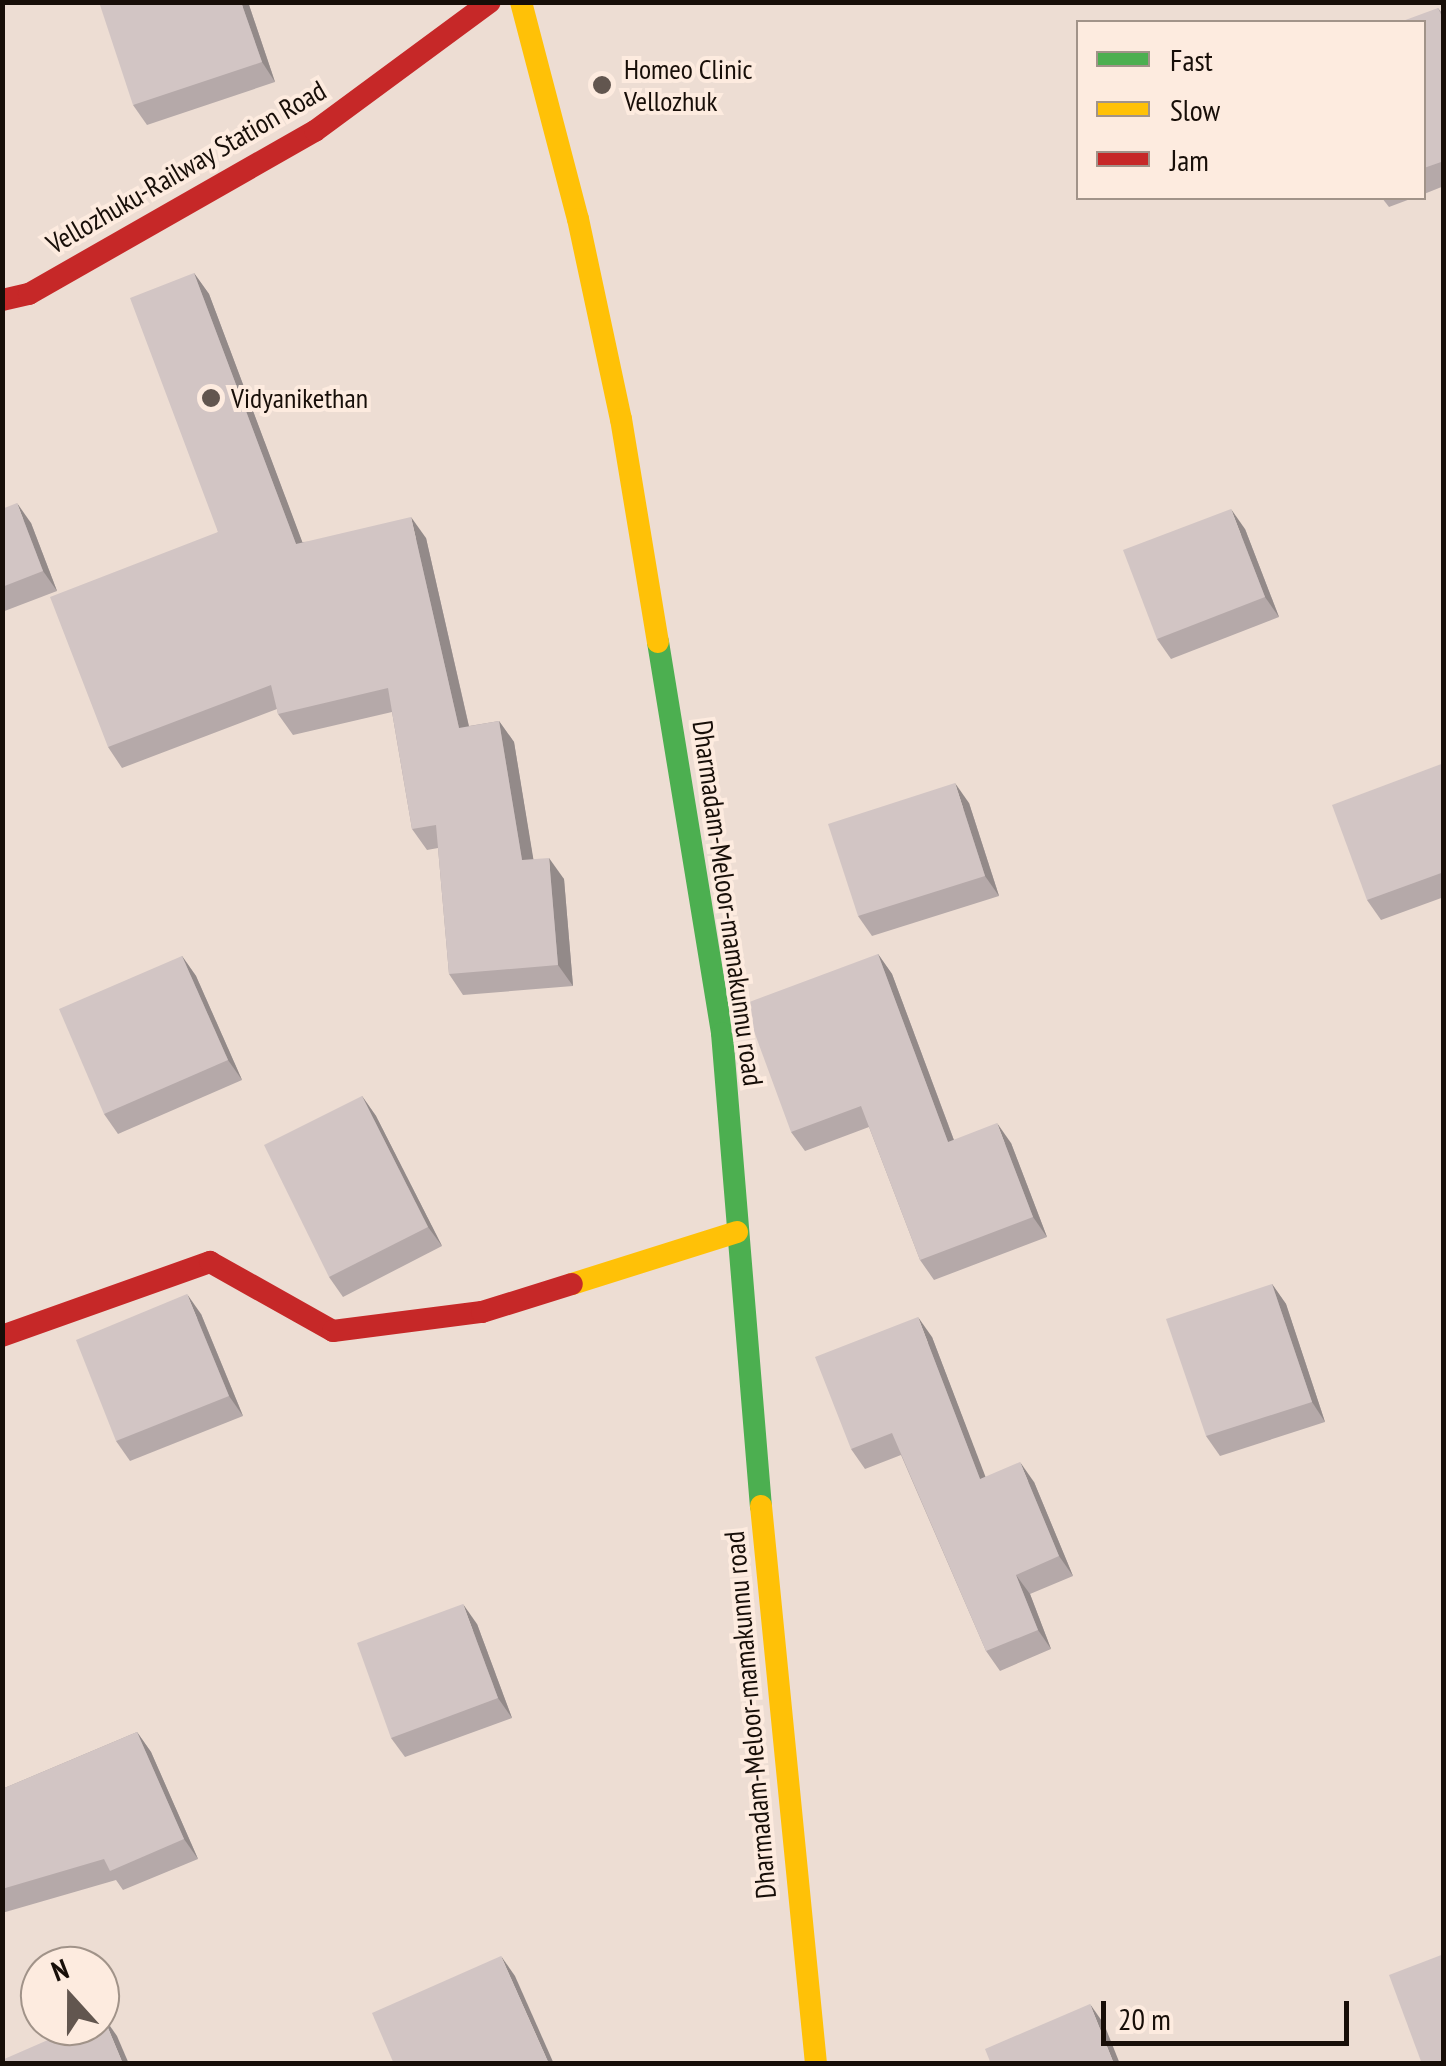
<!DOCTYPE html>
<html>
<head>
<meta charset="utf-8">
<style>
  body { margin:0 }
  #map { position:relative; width:1446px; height:2066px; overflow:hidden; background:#edddd3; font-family:"PT Sans Narrow",sans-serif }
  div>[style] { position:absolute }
  .fast>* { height:22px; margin:-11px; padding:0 11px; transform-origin:11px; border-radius:11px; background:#4caf50 }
  .slow>* { height:22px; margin:-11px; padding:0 11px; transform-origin:11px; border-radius:11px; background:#ffc107 }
  .jam>* { height:22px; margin:-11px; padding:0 11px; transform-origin:11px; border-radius:11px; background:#c62828 }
  .wall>* { inset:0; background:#b5a9a9 }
  .shaded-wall>* { inset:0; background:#938a89 }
  .building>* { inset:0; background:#d2c5c4 }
  .dots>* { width:28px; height:28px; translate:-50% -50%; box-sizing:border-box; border:5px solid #fdebdf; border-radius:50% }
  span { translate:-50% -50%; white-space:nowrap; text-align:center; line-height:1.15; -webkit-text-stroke:8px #fdebdf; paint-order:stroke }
  .poi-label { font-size:28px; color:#170e08 }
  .left { translate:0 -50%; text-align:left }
  .street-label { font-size:28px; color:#170e08 }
  .frame { position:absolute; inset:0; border:5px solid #170e08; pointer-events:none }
  .legend { position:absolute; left:1076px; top:20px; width:350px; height:180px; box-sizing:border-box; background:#fdebdf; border:2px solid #a19389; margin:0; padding:12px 18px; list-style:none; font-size:30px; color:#170e08 }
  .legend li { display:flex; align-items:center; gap:20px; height:50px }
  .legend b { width:50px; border:2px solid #a19389 }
  .north { position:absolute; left:20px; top:1946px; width:100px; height:100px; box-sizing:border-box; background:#fdebdf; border:2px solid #a19389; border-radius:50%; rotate:339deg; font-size:28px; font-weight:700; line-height:40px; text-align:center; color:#170e08 }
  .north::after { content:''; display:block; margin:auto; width:35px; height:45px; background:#62564f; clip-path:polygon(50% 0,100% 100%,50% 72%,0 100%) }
  .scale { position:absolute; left:1101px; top:2001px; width:248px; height:45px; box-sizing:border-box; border:5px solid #170e08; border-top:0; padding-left:12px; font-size:30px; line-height:35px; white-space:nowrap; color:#170e08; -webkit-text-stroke:8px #fdebdf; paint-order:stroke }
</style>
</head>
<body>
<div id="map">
  <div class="fast">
    <i style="left:658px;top:642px;width:396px;rotate:80.7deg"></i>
    <i style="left:722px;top:1033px;width:475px;rotate:85.3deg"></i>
  </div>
  <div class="slow">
    <i style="left:521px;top:2px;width:224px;rotate:75.3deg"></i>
    <i style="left:578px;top:219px;width:205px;rotate:77.9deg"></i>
    <i style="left:621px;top:419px;width:226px;rotate:80.6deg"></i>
    <i style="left:572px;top:1284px;width:173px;rotate:-17.5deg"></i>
    <i style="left:761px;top:1506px;width:561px;rotate:84.37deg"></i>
  </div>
  <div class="jam">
    <i style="left:2px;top:300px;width:28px;rotate:-13deg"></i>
    <i style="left:29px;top:294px;width:329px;rotate:-29.7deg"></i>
    <i style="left:315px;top:131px;width:217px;rotate:-36.4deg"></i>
    <i style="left:2px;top:1336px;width:221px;rotate:-19.6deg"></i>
    <i style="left:210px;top:1262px;width:141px;rotate:29.3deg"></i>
    <i style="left:333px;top:1331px;width:150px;rotate:-7.3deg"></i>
    <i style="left:482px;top:1312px;width:94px;rotate:-17.3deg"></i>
  </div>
  <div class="wall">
    <i style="clip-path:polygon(248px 2px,275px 82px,147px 125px,133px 105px)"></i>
    <i style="clip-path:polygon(1438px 8px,1444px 15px,1444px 186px,1424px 194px,1424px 22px)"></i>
    <i style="clip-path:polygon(1382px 198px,1413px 198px,1389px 207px)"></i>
    <i style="clip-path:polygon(194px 273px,209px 294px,302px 542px,426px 538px,469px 726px,499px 721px,514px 742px,533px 859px,564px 879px,573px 986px,463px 995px,449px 974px,438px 848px,427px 850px,412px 829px,392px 712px,293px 735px,278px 714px,277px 709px,122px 768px,108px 747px,218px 532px)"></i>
    <i style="clip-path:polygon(2px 509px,31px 523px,57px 591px,2px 612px)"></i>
    <i style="clip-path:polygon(1245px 529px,1279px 617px,1171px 659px,1157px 639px)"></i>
    <i style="clip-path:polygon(1444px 763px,1444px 897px,1381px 920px,1367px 900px)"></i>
    <i style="clip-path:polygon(969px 803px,999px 896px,872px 936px,858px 916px)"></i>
    <i style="clip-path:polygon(878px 954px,892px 974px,954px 1140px,1011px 1143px,1047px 1237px,934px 1280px,920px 1260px,869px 1127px,805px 1151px,791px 1132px)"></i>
    <i style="clip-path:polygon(182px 956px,196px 976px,242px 1080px,118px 1134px,104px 1114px)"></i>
    <i style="clip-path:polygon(362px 1096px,376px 1116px,442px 1246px,343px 1297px,329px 1277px)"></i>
    <i style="clip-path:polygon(1272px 1284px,1286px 1304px,1325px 1422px,1220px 1456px,1206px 1436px)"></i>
    <i style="clip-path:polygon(201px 1314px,243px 1416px,130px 1461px,116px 1441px)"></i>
    <i style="clip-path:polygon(932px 1337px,985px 1477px,1034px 1482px,1073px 1576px,1030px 1594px,1051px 1649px,1000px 1671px,986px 1651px,901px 1455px,865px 1469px,851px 1449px)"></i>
    <i style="clip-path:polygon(477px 1624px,512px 1718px,405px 1757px,391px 1738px)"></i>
    <i style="clip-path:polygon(137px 1732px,151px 1752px,198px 1859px,123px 1890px,116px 1880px,2px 1913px,2px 1789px)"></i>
  </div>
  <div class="shaded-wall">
    <i style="clip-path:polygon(241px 2px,248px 2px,275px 82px,262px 62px)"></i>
    <i style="clip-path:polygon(194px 273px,209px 294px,311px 565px,296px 544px)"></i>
    <i style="clip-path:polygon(17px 503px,31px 523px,57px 591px,43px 571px)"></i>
    <i style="clip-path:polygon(1231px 509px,1245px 529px,1279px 617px,1265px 597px)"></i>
    <i style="clip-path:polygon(411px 517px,426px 538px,474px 749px,459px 728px)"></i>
    <i style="clip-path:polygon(499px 721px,514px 742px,537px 881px,522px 860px)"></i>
    <i style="clip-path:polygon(955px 783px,969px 803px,999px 896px,985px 876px)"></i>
    <i style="clip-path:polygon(549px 858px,564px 879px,573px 986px,558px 965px)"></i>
    <i style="clip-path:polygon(878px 954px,892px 974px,962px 1162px,948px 1142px)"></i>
    <i style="clip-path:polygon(182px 956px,196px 976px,242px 1080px,228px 1060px)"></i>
    <i style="clip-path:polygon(362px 1096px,376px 1116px,442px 1246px,428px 1227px)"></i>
    <i style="clip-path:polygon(997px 1123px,1011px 1143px,1047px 1237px,1033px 1217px)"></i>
    <i style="clip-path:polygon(1272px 1284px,1286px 1304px,1325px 1422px,1312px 1402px)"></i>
    <i style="clip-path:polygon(187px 1294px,201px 1314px,243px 1416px,229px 1396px)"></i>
    <i style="clip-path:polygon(918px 1317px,932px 1337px,994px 1499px,980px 1479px)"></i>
    <i style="clip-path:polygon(1020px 1462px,1034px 1482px,1073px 1576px,1059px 1556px)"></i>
    <i style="clip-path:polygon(1016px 1575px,1030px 1594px,1051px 1649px,1038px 1630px)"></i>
    <i style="clip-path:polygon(463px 1604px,477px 1624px,512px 1718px,498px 1698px)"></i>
    <i style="clip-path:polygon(137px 1732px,151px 1752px,198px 1859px,184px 1839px)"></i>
    <i style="clip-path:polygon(501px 1956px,515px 1976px,554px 2064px,549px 2064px)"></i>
    <i style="clip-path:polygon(1090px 2004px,1104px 2024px,1120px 2064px,1114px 2064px)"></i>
    <i style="clip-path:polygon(103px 2016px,117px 2036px,129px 2064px,123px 2064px)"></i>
  </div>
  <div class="building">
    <i style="clip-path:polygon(99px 2px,241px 2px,262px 62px,133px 105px)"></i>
    <i style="clip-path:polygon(1438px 8px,1444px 21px,1444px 161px,1424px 168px,1424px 22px,1400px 22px)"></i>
    <i style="clip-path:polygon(194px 273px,296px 544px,411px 517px,459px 728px,499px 721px,522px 860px,549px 858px,558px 965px,449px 974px,436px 825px,412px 829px,388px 688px,278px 714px,271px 685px,108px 747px,50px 597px,218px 532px,130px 298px)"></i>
    <i style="clip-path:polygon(17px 503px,43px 571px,2px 587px,2px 509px)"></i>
    <i style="clip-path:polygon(1231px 509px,1265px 597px,1157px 639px,1123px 550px)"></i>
    <i style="clip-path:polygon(1444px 763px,1444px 872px,1367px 900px,1332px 805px)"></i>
    <i style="clip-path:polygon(955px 783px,985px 876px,858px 916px,828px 824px)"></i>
    <i style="clip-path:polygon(878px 954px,948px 1142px,997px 1123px,1033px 1217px,920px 1260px,861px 1106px,791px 1132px,744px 1004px)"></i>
    <i style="clip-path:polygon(182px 956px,228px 1060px,104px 1114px,59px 1009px)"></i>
    <i style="clip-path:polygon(362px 1096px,428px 1227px,329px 1277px,264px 1145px)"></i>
    <i style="clip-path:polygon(1272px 1284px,1312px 1402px,1206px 1436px,1166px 1319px)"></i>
    <i style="clip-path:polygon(187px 1294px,229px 1396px,116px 1441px,76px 1340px)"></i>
    <i style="clip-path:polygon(918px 1317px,980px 1479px,1020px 1462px,1059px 1556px,1016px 1575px,1038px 1630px,986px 1651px,892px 1433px,851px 1449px,815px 1357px)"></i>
    <i style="clip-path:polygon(463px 1604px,498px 1698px,391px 1738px,357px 1643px)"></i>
    <i style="clip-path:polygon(137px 1732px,184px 1839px,110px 1871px,104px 1859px,2px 1889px,2px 1789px)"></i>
    <i style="clip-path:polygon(1444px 1954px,1444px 2064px,1422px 2064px,1389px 1975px)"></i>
    <i style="clip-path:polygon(501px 1956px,549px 2064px,394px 2064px,372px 2013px)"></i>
    <i style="clip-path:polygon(1090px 2004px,1114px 2064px,991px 2064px,985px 2049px)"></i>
    <i style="clip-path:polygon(103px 2016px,123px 2064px,2px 2064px,2px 2060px,80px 2026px,100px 2026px,100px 2017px)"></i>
  </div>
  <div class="dots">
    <i style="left:602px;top:85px;background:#62564f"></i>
    <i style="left:211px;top:398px;background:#62564f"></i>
  </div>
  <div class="poi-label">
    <span class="left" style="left:624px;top:85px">Homeo Clinic<br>Vellozhuk</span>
    <span class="left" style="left:231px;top:398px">Vidyanikethan</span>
  </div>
  <div class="street-label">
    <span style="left:186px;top:167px;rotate:-30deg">Vellozhuku-Railway Station Road</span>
    <span style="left:728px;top:903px;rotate:82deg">Dharmadam-Meloor-mamakunnu road</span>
    <span style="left:750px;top:1715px;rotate:-95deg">Dharmadam-Meloor-mamakunnu road</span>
  </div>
  <div class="frame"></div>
  <ul class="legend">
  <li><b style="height:12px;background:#4caf50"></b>Fast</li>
  <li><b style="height:12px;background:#ffc107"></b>Slow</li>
  <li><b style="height:12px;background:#c62828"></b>Jam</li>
  </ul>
  <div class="north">N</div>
  <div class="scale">20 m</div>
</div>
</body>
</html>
